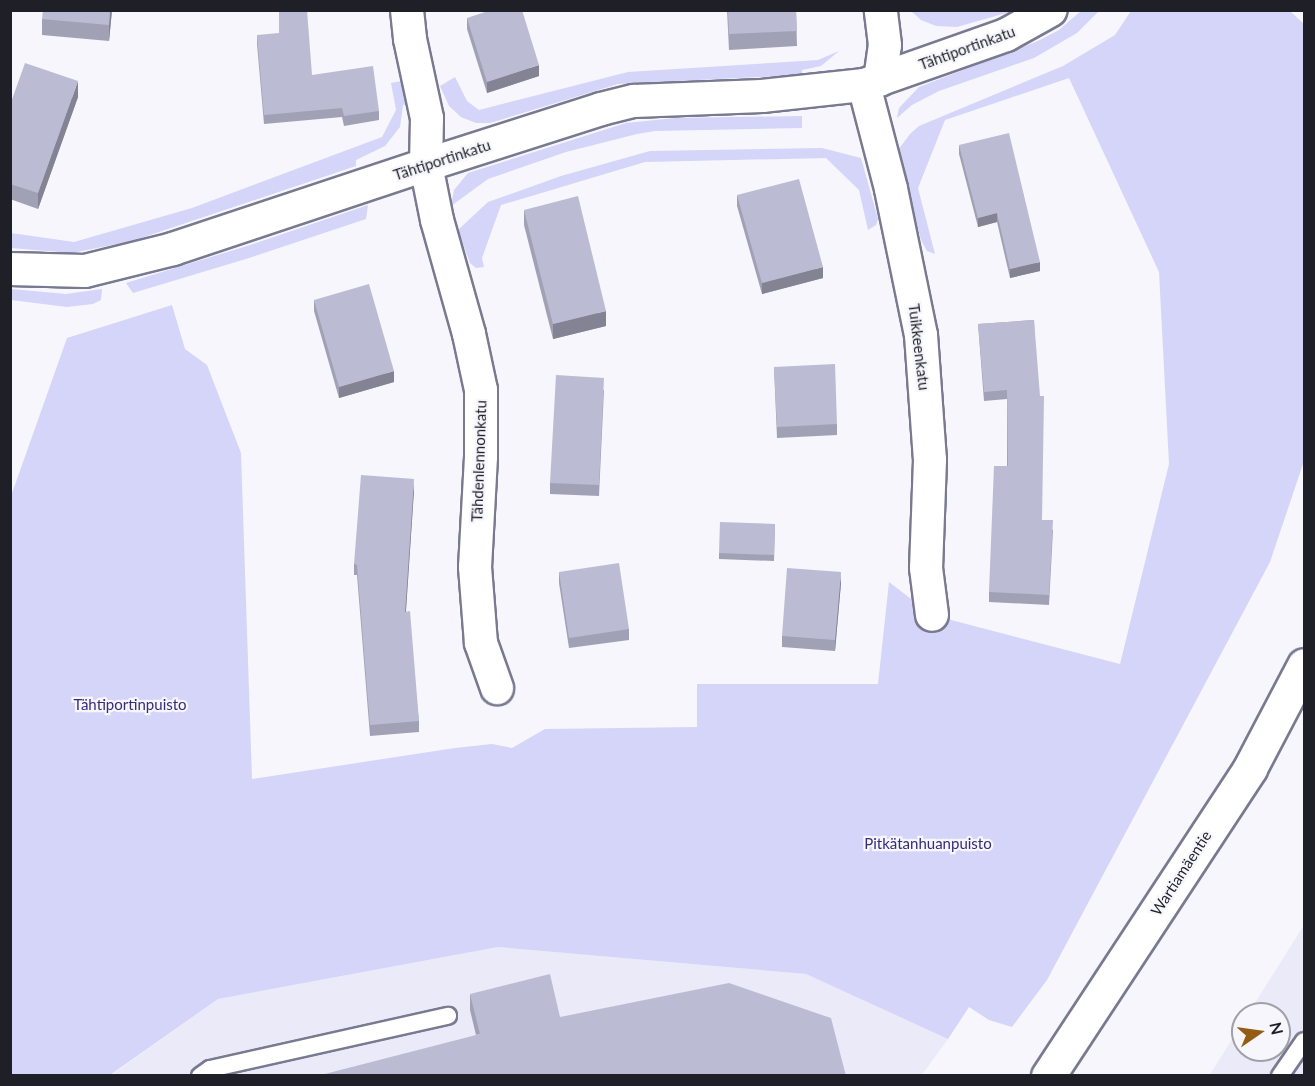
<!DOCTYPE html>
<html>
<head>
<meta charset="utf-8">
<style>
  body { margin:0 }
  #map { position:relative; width:1315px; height:1086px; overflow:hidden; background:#f6f6fc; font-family:Lato,sans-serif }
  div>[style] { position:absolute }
  .built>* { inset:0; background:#eaeaf8 }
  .green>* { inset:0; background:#d4d5f8 }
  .roads { filter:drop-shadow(2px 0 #797990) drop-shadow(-2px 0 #797990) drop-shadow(0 2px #797990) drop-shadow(0 -2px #797990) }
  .service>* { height:16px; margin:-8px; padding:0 8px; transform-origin:8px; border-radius:8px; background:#fff }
  .minor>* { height:32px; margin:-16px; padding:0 16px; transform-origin:16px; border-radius:16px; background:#fff }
  .secondary>* { height:33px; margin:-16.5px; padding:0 16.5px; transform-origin:16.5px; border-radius:16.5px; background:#fff }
  .wall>* { inset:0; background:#a1a1b6 }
  .shaded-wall>* { inset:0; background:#838394 }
  .building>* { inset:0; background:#bbbbd4 }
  span { translate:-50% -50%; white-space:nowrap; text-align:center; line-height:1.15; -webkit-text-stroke:4.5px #f6f6fc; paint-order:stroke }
  .street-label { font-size:15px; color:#1f1f28 }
  .park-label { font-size:15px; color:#372c77 }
  .frame { position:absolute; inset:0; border:12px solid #1f1f28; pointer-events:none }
  .north { position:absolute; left:1231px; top:1002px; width:60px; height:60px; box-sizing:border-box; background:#f6f6fc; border:2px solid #a0a0a7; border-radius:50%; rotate:77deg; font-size:16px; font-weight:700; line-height:24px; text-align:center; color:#1f1f28 }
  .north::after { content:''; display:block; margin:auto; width:21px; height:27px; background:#945d15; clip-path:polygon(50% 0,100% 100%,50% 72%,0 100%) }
</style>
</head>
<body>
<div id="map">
  <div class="built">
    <i style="clip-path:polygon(1304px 925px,1304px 1075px,1209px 1076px,1243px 1022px,1243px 1050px,1279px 1050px,1279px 1014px,1248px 1014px)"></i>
    <i style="clip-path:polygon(498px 947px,806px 974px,948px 1039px,921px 1076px,110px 1076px,218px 999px)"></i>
  </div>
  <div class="green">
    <i style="clip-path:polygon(911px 11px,1013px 11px,957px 27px,936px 26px,921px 20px)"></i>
    <i style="clip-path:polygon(1081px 11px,1099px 11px,1077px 33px,1034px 58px,939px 91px,912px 105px,897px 118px,899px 108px,919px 87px,1038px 41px,1059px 30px)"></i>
    <i style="clip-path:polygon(1131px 11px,1290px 11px,1304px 24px,1304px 461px,1270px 562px,1047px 980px,1012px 1027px,989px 1020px,969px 1007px,948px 1039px,806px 974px,498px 947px,218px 999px,110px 1075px,11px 1076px,11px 496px,67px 338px,172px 305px,185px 349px,207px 365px,241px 453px,252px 779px,455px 748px,492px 744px,512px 748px,545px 729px,697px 727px,697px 684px,878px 684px,889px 582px,932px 615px,1120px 664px,1169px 464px,1159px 272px,1069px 78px,945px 120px,918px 188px,935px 254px,927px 251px,921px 240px,898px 150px,910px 134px,919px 126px,1063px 66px,1115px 35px)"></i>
    <i style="clip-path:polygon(839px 51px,821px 66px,802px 70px,802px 75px,618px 84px,490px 123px,476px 123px,461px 117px,449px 106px,440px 86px,455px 77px,467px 101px,479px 110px,628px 72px,818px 60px)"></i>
    <i style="clip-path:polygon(402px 81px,407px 104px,403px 105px,400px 127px,385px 146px,356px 160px,356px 166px,132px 241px,72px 253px,11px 248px,11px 233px,74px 242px,192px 208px,382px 137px,396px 110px,391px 83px)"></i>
    <i style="clip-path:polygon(802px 116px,802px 128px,655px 131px,637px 134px,566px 152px,488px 179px,451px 206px,454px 190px,468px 173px,626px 123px,675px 118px)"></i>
    <i style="clip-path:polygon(822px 148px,861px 158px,878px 219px,876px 225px,868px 230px,859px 190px,826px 158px,645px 162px,501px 205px,482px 258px,484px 267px,476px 268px,470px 263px,458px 230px,488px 202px,561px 176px,650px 151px)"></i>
    <i style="clip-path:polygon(368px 205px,366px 219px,249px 258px,133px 293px,126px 283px,247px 246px)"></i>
    <i style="clip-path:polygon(11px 289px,66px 294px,102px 289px,101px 300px,93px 304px,67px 307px,11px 300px)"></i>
  </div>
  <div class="roads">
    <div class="service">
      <i style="left:200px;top:1076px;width:12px;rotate:-35deg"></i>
      <i style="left:210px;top:1069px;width:244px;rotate:-12.6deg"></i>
      <i style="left:1280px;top:1076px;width:42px;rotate:-55.6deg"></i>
    </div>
    <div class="minor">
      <i style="left:407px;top:10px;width:29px;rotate:84deg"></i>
      <i style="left:410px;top:39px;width:81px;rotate:77.9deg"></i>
      <i style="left:427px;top:118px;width:47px;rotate:91.2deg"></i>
      <i style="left:426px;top:165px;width:56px;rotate:78.7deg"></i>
      <i style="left:437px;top:220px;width:118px;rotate:74.3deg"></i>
      <i style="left:469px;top:334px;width:57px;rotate:77.9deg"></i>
      <i style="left:481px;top:390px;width:67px;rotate:90deg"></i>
      <i style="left:481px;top:457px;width:110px;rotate:93.1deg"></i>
      <i style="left:475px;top:567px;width:76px;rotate:85.5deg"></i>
      <i style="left:481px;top:643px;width:48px;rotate:70.4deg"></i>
      <i style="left:880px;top:80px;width:35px;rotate:-82deg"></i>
      <i style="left:885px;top:45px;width:35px;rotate:-97deg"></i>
      <i style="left:864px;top:85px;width:107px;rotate:75.4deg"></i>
      <i style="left:891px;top:189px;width:149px;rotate:78.4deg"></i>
      <i style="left:921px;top:335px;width:125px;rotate:85.9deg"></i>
      <i style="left:930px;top:460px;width:108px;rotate:92.1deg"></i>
      <i style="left:926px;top:568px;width:47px;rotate:82.7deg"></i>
      <i style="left:10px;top:269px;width:75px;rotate:1.5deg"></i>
      <i style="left:85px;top:271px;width:91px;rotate:-14deg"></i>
      <i style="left:173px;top:249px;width:267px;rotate:-18.4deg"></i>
      <i style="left:426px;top:165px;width:184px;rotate:-17.7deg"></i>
      <i style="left:601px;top:109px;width:34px;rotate:-14deg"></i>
      <i style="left:634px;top:101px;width:128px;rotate:-2.2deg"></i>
      <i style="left:762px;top:96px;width:103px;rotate:-6.2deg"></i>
      <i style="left:864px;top:85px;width:151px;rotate:-19.4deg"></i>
      <i style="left:1006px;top:35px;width:51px;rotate:-29.1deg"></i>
    </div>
    <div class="secondary">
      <i style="left:1048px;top:1076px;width:368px;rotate:-56.7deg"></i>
      <i style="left:1250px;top:768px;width:116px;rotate:-62.3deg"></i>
    </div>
  </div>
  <div class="wall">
    <i style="clip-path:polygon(112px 10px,109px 41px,42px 35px,42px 19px)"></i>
    <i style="clip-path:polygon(727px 10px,796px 10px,797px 46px,729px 50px)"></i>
    <i style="clip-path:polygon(467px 18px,539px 76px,487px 93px,467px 29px)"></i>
    <i style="clip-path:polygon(257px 35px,312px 75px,379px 111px,379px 120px,344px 126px,342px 117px,264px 124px,257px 44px)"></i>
    <i style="clip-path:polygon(78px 97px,38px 209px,10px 199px,10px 105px)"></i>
    <i style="clip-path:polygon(959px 145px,1040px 271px,1010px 278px,997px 222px,978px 227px,959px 154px)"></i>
    <i style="clip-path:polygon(737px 195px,823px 278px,762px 294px,737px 206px)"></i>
    <i style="clip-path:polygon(524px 210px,606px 326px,553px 339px,524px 225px)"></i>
    <i style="clip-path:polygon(314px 300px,394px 382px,339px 398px,314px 311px)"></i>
    <i style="clip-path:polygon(1034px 320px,1042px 520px,1053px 530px,1049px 605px,989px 602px,989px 592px,1007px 466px,1007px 399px,984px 401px,978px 324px)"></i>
    <i style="clip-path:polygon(774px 367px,837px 424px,837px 435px,777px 438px)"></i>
    <i style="clip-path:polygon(604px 389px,599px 496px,550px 494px,550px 483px)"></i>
    <i style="clip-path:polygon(414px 490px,406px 612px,419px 721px,419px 732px,370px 736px,357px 575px,354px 575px,354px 564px)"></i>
    <i style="clip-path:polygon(775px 524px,774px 561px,719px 559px,719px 553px)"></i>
    <i style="clip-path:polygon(559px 572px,629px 629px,629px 640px,569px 648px,559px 583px)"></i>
    <i style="clip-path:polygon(841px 583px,835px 651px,782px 647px,782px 636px)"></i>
    <i style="clip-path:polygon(470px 994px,560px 1017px,476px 1035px,470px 1010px)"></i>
  </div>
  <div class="shaded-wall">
    <i style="clip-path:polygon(110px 10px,112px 10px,109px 41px,109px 25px)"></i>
    <i style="clip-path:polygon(539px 65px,539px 76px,487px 93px,487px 82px)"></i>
    <i style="clip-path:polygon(78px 81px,78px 97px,38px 209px,38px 193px)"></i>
    <i style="clip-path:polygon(997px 213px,997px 222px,978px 227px,978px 218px)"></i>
    <i style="clip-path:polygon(1040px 262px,1040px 271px,1010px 278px,1010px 269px)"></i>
    <i style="clip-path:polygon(823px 267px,823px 278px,762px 294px,762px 283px)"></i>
    <i style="clip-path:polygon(606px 311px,606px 326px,553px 339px,553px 324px)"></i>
    <i style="clip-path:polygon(394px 371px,394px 382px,339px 398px,339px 387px)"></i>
    <i style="clip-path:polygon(414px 479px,414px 490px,405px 623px,405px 612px)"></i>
    <i style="clip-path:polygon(841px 572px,841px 583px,835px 651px,835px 640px)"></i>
  </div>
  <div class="building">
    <i style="clip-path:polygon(43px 10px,110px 10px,109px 25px,42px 19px)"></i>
    <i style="clip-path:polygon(279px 10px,307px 10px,312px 75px,373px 66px,379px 111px,344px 116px,342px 108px,264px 115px,257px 35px,279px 33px)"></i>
    <i style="clip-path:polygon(491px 10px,522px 10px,539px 65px,487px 82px,467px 18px)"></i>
    <i style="clip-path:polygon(728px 10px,796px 10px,797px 31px,729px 34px)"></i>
    <i style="clip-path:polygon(25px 63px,78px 81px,38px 193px,10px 184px,10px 105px)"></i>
    <i style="clip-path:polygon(1009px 133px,1040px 262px,1010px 269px,997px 213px,978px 218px,959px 145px)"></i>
    <i style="clip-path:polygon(799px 179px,823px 267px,762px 283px,737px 195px)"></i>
    <i style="clip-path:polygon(578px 196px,606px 311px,553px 324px,524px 210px)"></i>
    <i style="clip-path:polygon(369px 284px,394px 371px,339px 387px,314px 300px)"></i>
    <i style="clip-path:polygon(1034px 320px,1040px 396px,1044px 396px,1042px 520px,1053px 520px,1049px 595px,989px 592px,994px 466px,1008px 466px,1007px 390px,984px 392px,978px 324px)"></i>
    <i style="clip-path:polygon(835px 364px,837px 424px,777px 427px,774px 367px)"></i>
    <i style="clip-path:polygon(556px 375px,604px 378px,599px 485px,550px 483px)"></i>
    <i style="clip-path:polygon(361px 475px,414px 479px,405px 612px,410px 611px,419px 721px,370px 725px,357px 565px,354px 564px)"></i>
    <i style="clip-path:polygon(720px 522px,775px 524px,774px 555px,719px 553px)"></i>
    <i style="clip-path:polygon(619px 563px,629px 629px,569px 638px,559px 572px)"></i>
    <i style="clip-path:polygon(787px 568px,841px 572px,835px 640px,782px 636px)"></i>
    <i style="clip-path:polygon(550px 974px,560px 1017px,729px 983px,831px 1018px,846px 1076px,317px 1076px,480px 1034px,470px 994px)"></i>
  </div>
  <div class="street-label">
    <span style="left:967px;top:48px;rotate:-20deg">Tähtiportinkatu</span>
    <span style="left:442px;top:160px;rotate:-18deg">Tähtiportinkatu</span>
    <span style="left:919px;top:347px;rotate:83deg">Tuikkeenkatu</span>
    <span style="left:479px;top:461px;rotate:-88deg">Tähdenlennonkatu</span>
    <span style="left:1181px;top:873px;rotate:-57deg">Wartiamäentie</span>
  </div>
  <div class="park-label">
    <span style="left:130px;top:705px">Tähtiportinpuisto</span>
    <span style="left:928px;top:844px">Pitkätanhuanpuisto</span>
  </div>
  <div class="frame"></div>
  <div class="north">N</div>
</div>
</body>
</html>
